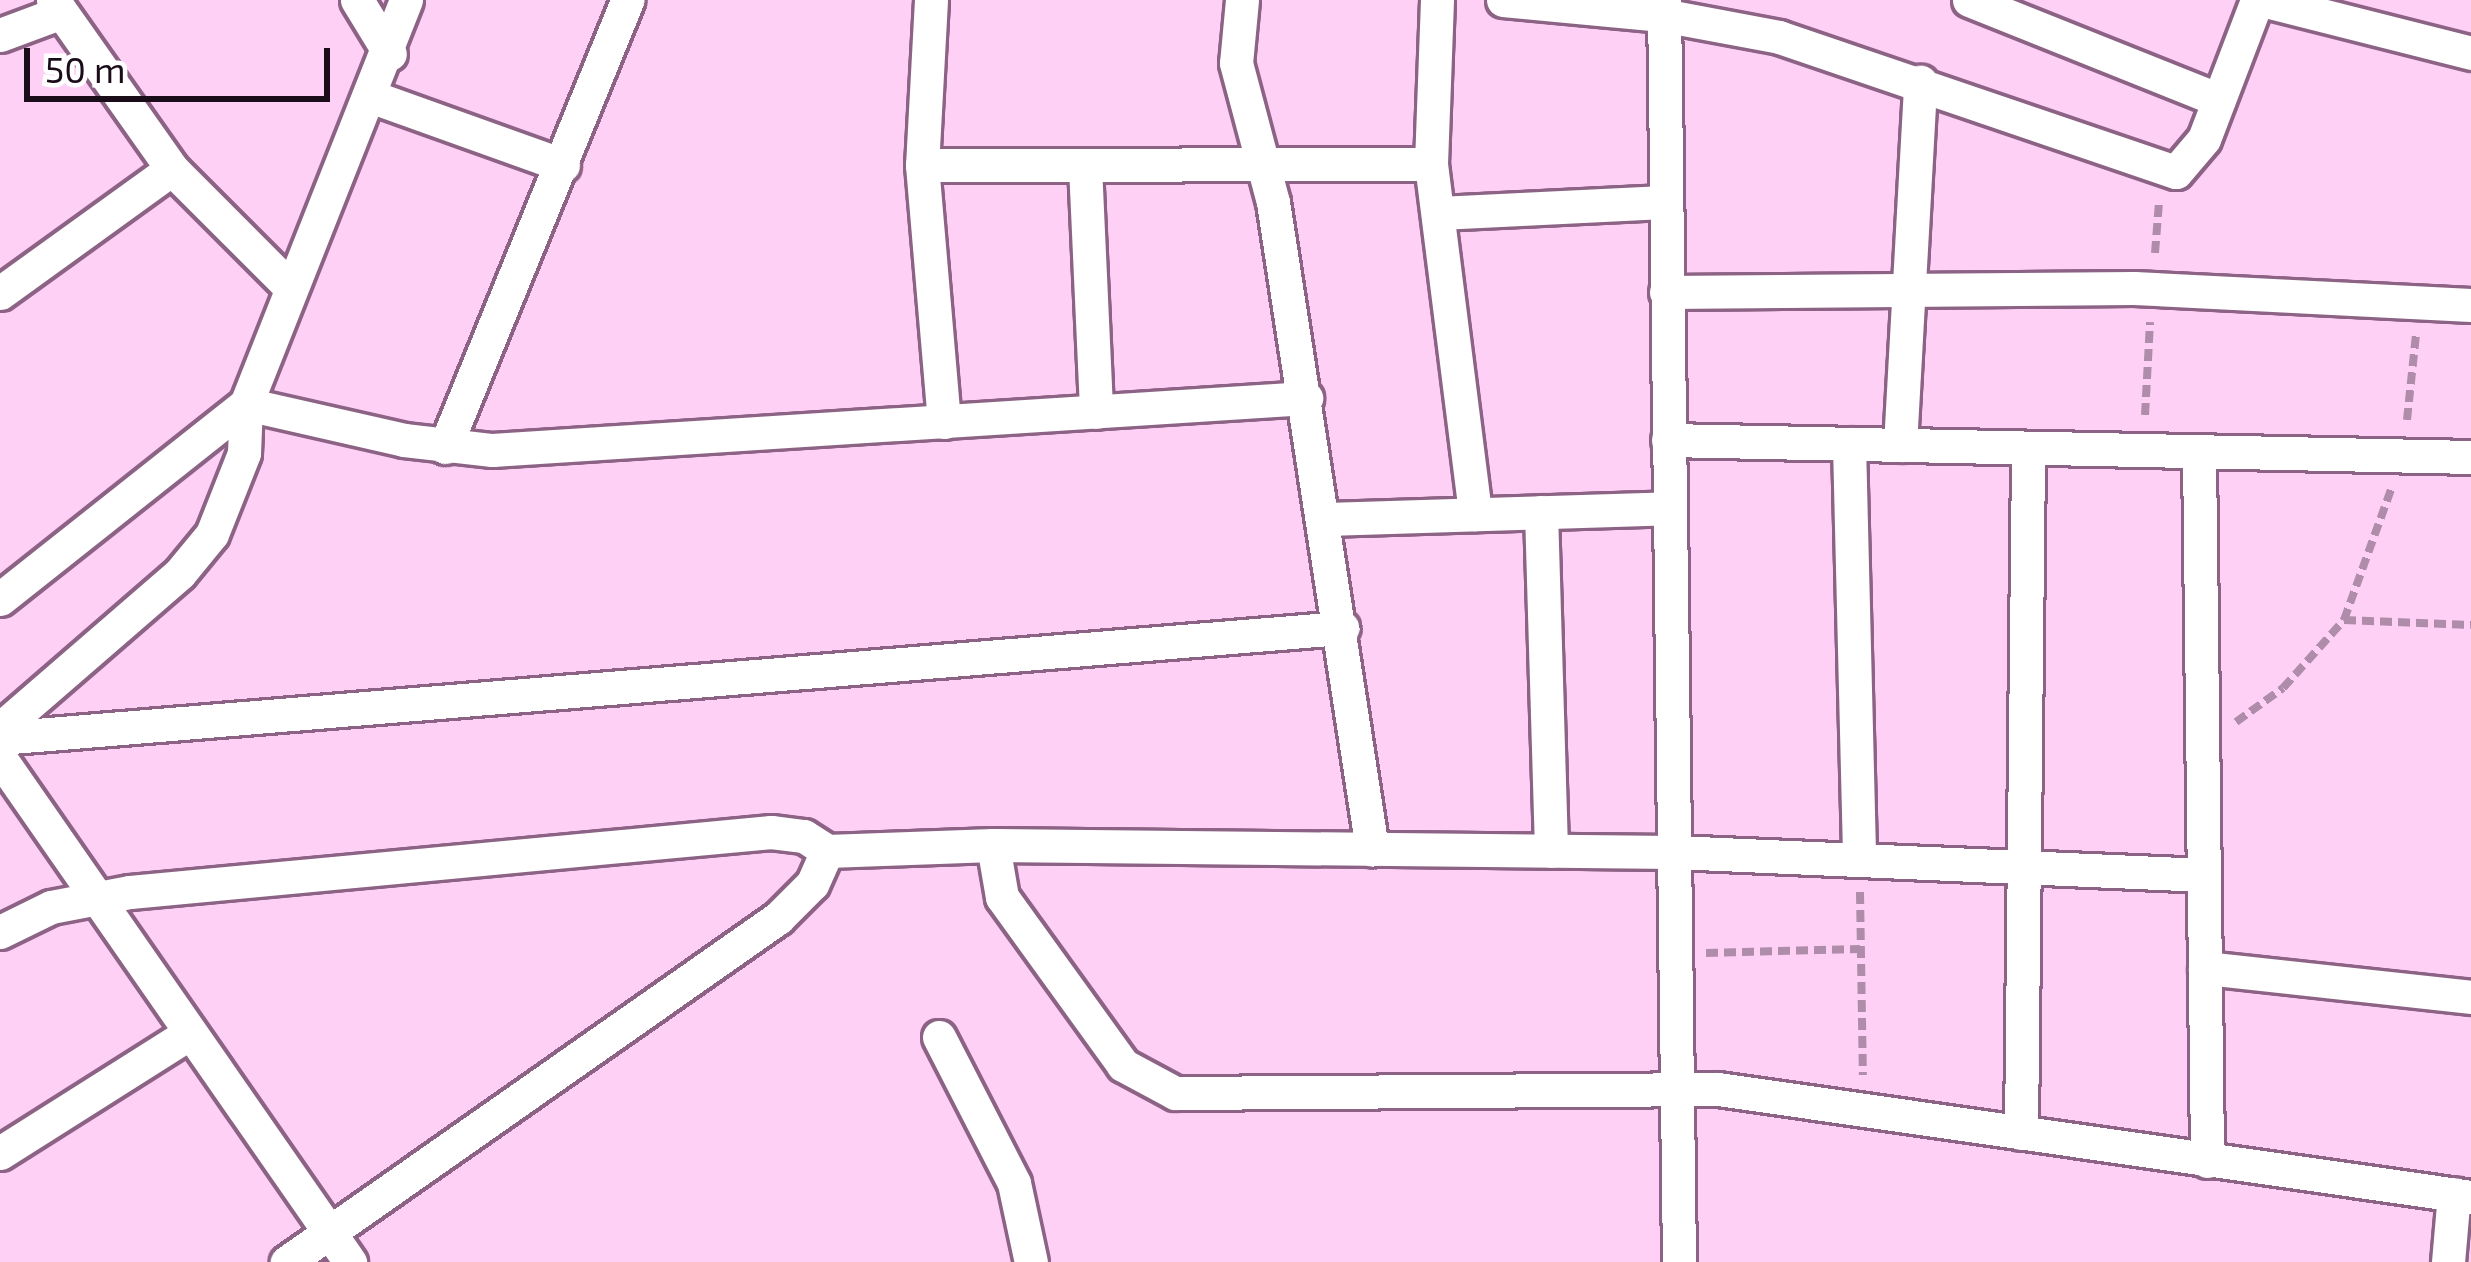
<!DOCTYPE html>
<html>
<head>
<meta charset="utf-8">
<style>
  body { margin:0 }
  #map { position:relative; width:2471px; height:1262px; overflow:hidden; background:#fed0f6; font-family:"Exo 2",sans-serif }
  div>[style] { position:absolute }
  .path>* { height:8px; margin-top:-4px; transform-origin:0; background:repeating-linear-gradient(90deg,#af8ca9 0 12px,transparent 0 18px) }
  .roads { filter:drop-shadow(3px 0 #8c6385) drop-shadow(-3px 0 #8c6385) drop-shadow(0 3px #8c6385) drop-shadow(0 -3px #8c6385) }
  .minor>* { height:33px; margin:-16.5px; padding:0 16.5px; transform-origin:16.5px; border-radius:16.5px; background:#fff }
  span { translate:-50% -50%; white-space:nowrap; text-align:center; line-height:1.15; -webkit-text-stroke:9px #fff; paint-order:stroke }
  .scale { position:absolute; left:24px; top:48px; width:306px; height:54px; box-sizing:border-box; border:6px solid #1b0c19; border-top:0; padding-left:15px; font-size:36px; line-height:42px; white-space:nowrap; color:#1b0c19; -webkit-text-stroke:9px #fff; paint-order:stroke }
</style>
</head>
<body>
<div id="map">
  <div class="path">
    <i style="left:2155px;top:253px;width:51px;rotate:-85.5deg"></i>
    <i style="left:2145px;top:415px;width:93px;rotate:-86.9deg"></i>
    <i style="left:2407px;top:420px;width:86px;rotate:-84deg"></i>
    <i style="left:2344px;top:620px;width:127px;rotate:2.3deg"></i>
    <i style="left:2236px;top:722px;width:58px;rotate:-35.9deg"></i>
    <i style="left:2283px;top:688px;width:91px;rotate:-48.1deg"></i>
    <i style="left:2344px;top:620px;width:141px;rotate:-70.2deg"></i>
    <i style="left:1860px;top:892px;width:183px;rotate:89.1deg"></i>
    <i style="left:1706px;top:953px;width:154px;rotate:-1.5deg"></i>
  </div>
  <div class="roads">
    <div class="minor">
      <i style="left:53px;top:0;width:207px;rotate:54.8deg"></i>
      <i style="left:172px;top:169px;width:167px;rotate:45deg"></i>
      <i style="left:357px;top:0;width:63px;rotate:58.6deg"></i>
      <i style="left:406px;top:0;width:435px;rotate:111.6deg"></i>
      <i style="left:246px;top:404px;width:162px;rotate:12.8deg"></i>
      <i style="left:404px;top:440px;width:89px;rotate:6.5deg"></i>
      <i style="left:492px;top:450px;width:816px;rotate:-3.66deg"></i>
      <i style="left:931px;top:0;width:165px;rotate:93.1deg"></i>
      <i style="left:922px;top:165px;width:258px;rotate:85.1deg"></i>
      <i style="left:1242px;top:0;width:63px;rotate:95.4deg"></i>
      <i style="left:1236px;top:63px;width:144px;rotate:75.1deg"></i>
      <i style="left:1273px;top:202px;width:655px;rotate:81.3deg"></i>
      <i style="left:1437px;top:0;width:164px;rotate:92.1deg"></i>
      <i style="left:1431px;top:164px;width:353px;rotate:82.8deg"></i>
      <i style="left:1503px;top:0;width:160px;rotate:5.4deg"></i>
      <i style="left:1662px;top:15px;width:119px;rotate:10.6deg"></i>
      <i style="left:1779px;top:37px;width:419px;rotate:18.8deg"></i>
      <i style="left:2176px;top:172px;width:43px;rotate:-49.7deg"></i>
      <i style="left:2204px;top:139px;width:149px;rotate:-69.1deg"></i>
      <i style="left:1664px;top:0;width:1262px;rotate:89.32deg"></i>
      <i style="left:1969px;top:0;width:269px;rotate:21.8deg"></i>
      <i style="left:2262px;top:0;width:216px;rotate:14.2deg"></i>
      <i style="left:0;top:35px;width:63px;rotate:-20.4deg"></i>
      <i style="left:370px;top:96px;width:205px;rotate:19.7deg"></i>
      <i style="left:922px;top:165px;width:509px;rotate:-0.11deg"></i>
      <i style="left:1085px;top:166px;width:246px;rotate:87.4deg"></i>
      <i style="left:1440px;top:213px;width:223px;rotate:-2.8deg"></i>
      <i style="left:1666px;top:292px;width:468px;rotate:-0.5deg"></i>
      <i style="left:2134px;top:288px;width:337px;rotate:2.9deg"></i>
      <i style="left:0;top:293px;width:212px;rotate:-35.8deg"></i>
      <i style="left:1668px;top:440px;width:803px;rotate:1.21deg"></i>
      <i style="left:1849px;top:444px;width:416px;rotate:88.6deg"></i>
      <i style="left:1900px;top:445px;width:364px;rotate:-86.8deg"></i>
      <i style="left:445px;top:447px;width:483px;rotate:-67.8deg"></i>
      <i style="left:2199px;top:451px;width:710px;rotate:89.35deg"></i>
      <i style="left:1541px;top:512px;width:339px;rotate:88.3deg"></i>
      <i style="left:1327px;top:519px;width:342px;rotate:-1.8deg"></i>
      <i style="left:0;top:599px;width:314px;rotate:-38.4deg"></i>
      <i style="left:0;top:729px;width:238px;rotate:-40.9deg"></i>
      <i style="left:180px;top:573px;width:50px;rotate:-50.6deg"></i>
      <i style="left:212px;top:534px;width:87px;rotate:-68.4deg"></i>
      <i style="left:244px;top:453px;width:49px;rotate:-87.7deg"></i>
      <i style="left:0;top:738px;width:1347px;rotate:-4.69deg"></i>
      <i style="left:0;top:758px;width:614px;rotate:55.22deg"></i>
      <i style="left:993px;top:845px;width:53px;rotate:80.2deg"></i>
      <i style="left:1002px;top:897px;width:207px;rotate:54.2deg"></i>
      <i style="left:1123px;top:1065px;width:59px;rotate:28.3deg"></i>
      <i style="left:1175px;top:1093px;width:543px;rotate:-0.42deg"></i>
      <i style="left:1718px;top:1089px;width:761px;rotate:8.16deg"></i>
      <i style="left:827px;top:851px;width:166px;rotate:-2.1deg"></i>
      <i style="left:993px;top:845px;width:681px;rotate:0.59deg"></i>
      <i style="left:1674px;top:852px;width:530px;rotate:2.48deg"></i>
      <i style="left:0;top:932px;width:57px;rotate:-26.1deg"></i>
      <i style="left:51px;top:907px;width:80px;rotate:-10.8deg"></i>
      <i style="left:130px;top:892px;width:644px;rotate:-5.35deg"></i>
      <i style="left:771px;top:832px;width:33px;rotate:7deg"></i>
      <i style="left:804px;top:836px;width:27px;rotate:33deg"></i>
      <i style="left:827px;top:851px;width:36px;rotate:114deg"></i>
      <i style="left:812px;top:884px;width:48px;rotate:135deg"></i>
      <i style="left:778px;top:918px;width:600px;rotate:144.98deg"></i>
      <i style="left:2205px;top:968px;width:268px;rotate:6.2deg"></i>
      <i style="left:939px;top:1037px;width:164px;rotate:62.8deg"></i>
      <i style="left:1014px;top:1183px;width:81px;rotate:77.9deg"></i>
      <i style="left:2021px;top:1133px;width:685px;rotate:-89.41deg"></i>
      <i style="left:0;top:1153px;width:225px;rotate:-32.3deg"></i>
      <i style="left:2448px;top:1262px;width:68px;rotate:-85deg"></i>
    </div>
  </div>
  <div class="scale">50 m</div>
</div>
</body>
</html>
